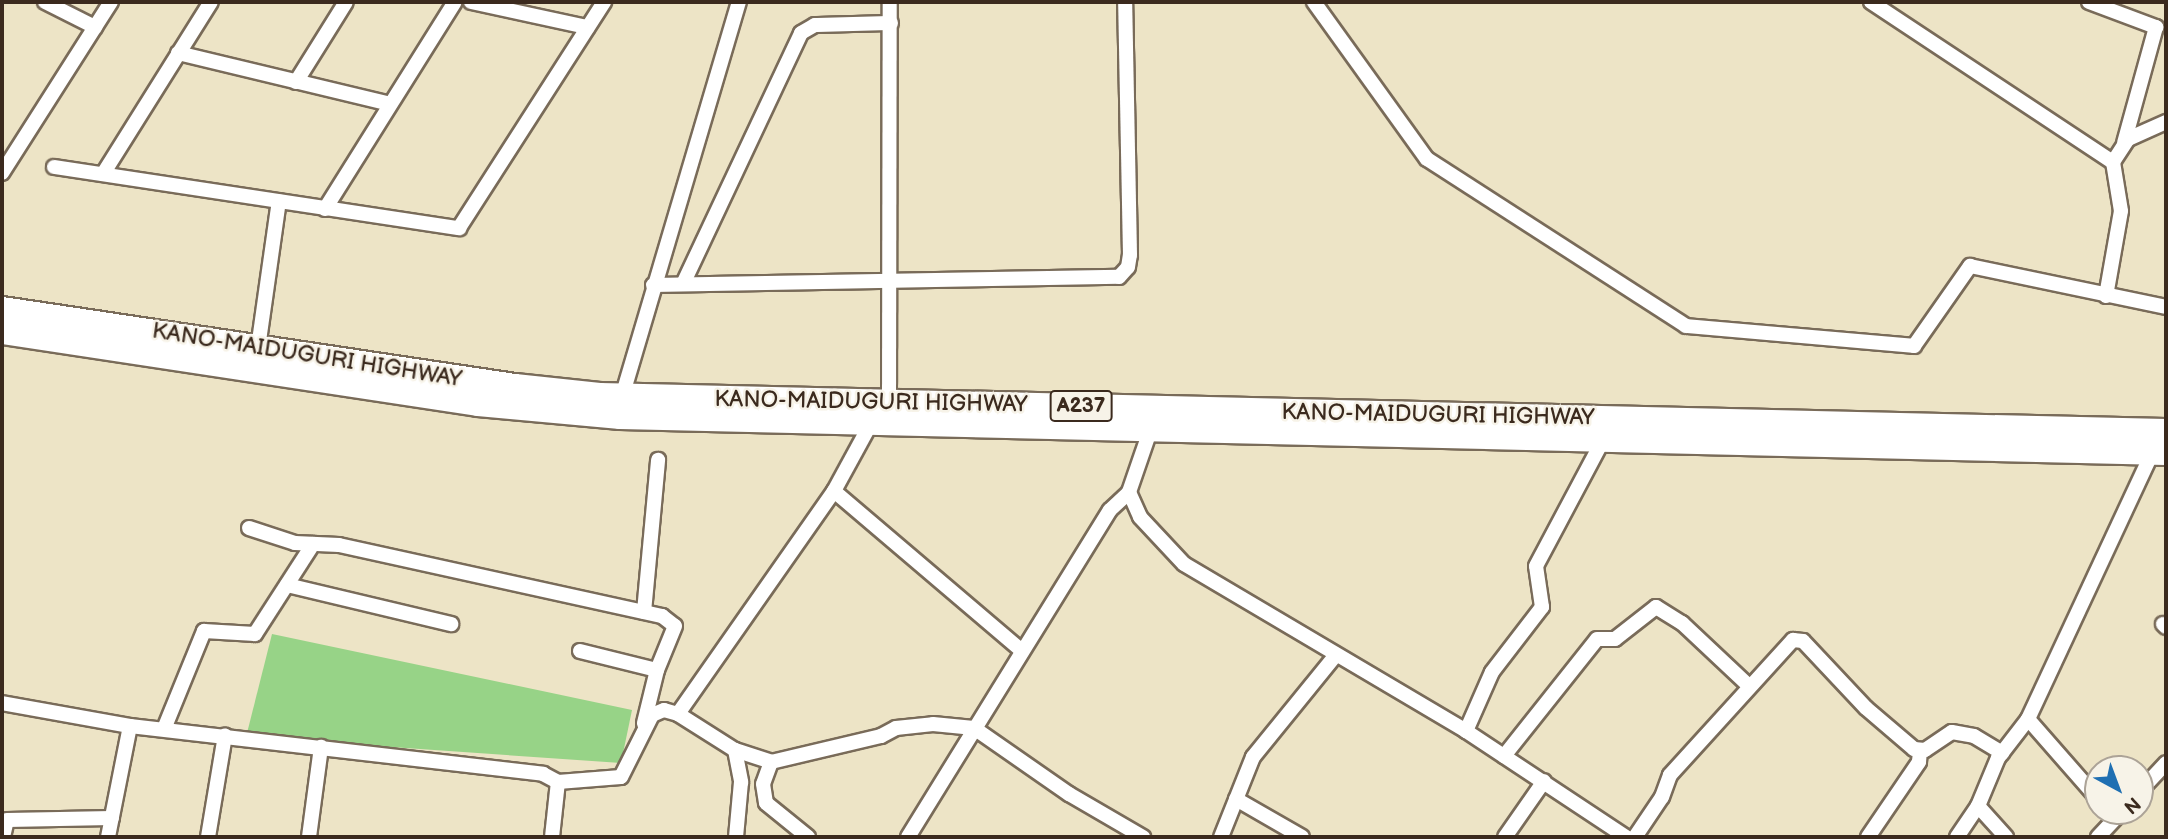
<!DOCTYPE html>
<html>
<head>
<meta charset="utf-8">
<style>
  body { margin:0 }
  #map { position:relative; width:2168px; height:839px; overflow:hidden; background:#ede4c6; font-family:"Balsamiq Sans",sans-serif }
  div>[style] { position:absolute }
  .green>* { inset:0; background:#97d387 }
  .roads { filter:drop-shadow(2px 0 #796b59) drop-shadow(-2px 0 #796b59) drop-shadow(0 2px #796b59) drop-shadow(0 -2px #796b59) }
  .street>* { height:14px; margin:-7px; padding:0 7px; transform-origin:7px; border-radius:7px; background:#fff }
  .highway>* { height:24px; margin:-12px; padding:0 12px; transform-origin:12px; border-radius:12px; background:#fff }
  span { translate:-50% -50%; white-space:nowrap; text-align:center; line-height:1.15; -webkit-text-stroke:5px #f7f3e8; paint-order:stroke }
  .shield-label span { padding:2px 5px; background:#f7f3e8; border:2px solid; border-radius:5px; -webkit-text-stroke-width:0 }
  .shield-label { font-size:21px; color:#3b2a1e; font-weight:700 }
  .street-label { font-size:23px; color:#3b2a1e }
  .frame { position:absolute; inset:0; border:4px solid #3b2a1e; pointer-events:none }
  .north { position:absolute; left:2084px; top:755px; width:70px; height:70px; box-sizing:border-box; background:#f7f3e8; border:2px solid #aca397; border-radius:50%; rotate:139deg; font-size:19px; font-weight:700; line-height:28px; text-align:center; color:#3b2a1e }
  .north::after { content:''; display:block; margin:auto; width:24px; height:32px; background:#1f6fb2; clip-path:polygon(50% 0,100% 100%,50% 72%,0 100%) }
</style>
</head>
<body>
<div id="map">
  <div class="green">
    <i style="clip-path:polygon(272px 634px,632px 710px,621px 763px,246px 737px)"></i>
  </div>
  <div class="roads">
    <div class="street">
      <i style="left:45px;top:2px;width:56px;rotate:26.6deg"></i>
      <i style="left:471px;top:2px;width:119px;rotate:12.2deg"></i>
      <i style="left:1314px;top:2px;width:193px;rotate:54.3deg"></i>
      <i style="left:1427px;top:159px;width:308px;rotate:32.8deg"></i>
      <i style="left:1686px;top:326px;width:229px;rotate:5deg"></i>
      <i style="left:1914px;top:346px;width:98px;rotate:-55deg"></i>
      <i style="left:1970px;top:266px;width:200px;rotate:11.8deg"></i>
      <i style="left:1871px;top:2px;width:290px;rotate:33.5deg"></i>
      <i style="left:2089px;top:2px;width:72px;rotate:20.5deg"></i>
      <i style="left:2156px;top:27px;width:120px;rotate:105.4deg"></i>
      <i style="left:178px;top:53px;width:218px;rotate:13.5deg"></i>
      <i style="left:296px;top:82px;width:94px;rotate:-58deg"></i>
      <i style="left:54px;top:167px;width:410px;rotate:8.6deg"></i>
      <i style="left:459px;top:228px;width:269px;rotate:-57.3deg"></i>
      <i style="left:2px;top:173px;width:203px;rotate:-57.5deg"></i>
      <i style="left:103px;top:174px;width:203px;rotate:-57.9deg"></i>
      <i style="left:325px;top:209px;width:244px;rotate:-57.9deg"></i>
      <i style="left:683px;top:284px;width:277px;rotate:-64.8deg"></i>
      <i style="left:801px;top:33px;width:16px;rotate:-30deg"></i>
      <i style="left:815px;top:25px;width:76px;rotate:-1.5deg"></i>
      <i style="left:653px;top:285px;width:466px;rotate:-1deg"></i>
      <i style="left:1119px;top:277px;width:13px;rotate:-48deg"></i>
      <i style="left:1128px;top:267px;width:12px;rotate:-81deg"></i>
      <i style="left:1130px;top:255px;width:253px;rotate:-91.1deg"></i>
      <i style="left:2106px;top:296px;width:86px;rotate:-80deg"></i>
      <i style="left:2121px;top:211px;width:50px;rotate:-99.3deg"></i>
      <i style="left:2113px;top:162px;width:27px;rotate:-57deg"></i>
      <i style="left:2128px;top:139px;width:42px;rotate:-24.1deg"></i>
      <i style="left:258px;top:348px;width:148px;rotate:-81.9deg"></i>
      <i style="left:621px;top:400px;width:415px;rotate:-73.5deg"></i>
      <i style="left:889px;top:402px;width:400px;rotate:-89.9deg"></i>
      <i style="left:870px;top:425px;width:75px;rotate:118.6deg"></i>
      <i style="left:834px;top:491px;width:272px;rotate:125deg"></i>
      <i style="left:678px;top:714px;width:67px;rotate:32.3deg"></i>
      <i style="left:735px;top:750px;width:38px;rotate:18deg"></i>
      <i style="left:771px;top:762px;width:113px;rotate:-13.3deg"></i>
      <i style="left:881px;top:736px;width:17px;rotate:-28deg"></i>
      <i style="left:896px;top:728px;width:37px;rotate:-6deg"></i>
      <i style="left:933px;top:724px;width:41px;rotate:5.6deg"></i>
      <i style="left:974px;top:728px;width:116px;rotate:34.8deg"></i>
      <i style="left:1069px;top:794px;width:86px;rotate:30.2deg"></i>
      <i style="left:834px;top:491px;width:245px;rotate:40.4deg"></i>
      <i style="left:1129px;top:492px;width:27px;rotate:66deg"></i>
      <i style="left:1140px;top:517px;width:64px;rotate:46.9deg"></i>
      <i style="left:1184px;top:564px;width:328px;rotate:30.6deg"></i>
      <i style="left:1466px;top:731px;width:192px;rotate:33.5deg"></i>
      <i style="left:249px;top:528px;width:48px;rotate:18.1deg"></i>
      <i style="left:295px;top:543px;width:44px;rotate:2.6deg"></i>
      <i style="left:339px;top:545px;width:331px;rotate:12.4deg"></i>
      <i style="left:662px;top:616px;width:16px;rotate:38deg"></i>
      <i style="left:675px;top:626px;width:48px;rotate:112.2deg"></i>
      <i style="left:287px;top:585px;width:169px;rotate:13.4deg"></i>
      <i style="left:644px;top:612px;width:153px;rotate:-84.7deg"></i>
      <i style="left:2163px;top:624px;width:4px;rotate:45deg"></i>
      <i style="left:580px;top:651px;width:79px;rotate:13.9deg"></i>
      <i style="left:657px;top:670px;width:55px;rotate:103.8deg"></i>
      <i style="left:2px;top:703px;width:130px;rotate:10.2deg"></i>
      <i style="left:130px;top:726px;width:416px;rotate:6.6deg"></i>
      <i style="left:543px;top:774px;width:17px;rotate:28deg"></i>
      <i style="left:558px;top:782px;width:63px;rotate:-4.5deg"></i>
      <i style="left:621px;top:777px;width:69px;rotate:-63.4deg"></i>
      <i style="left:652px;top:715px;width:13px;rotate:-23deg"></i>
      <i style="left:664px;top:710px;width:15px;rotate:16deg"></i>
      <i style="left:2028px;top:719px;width:106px;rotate:48.8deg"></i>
      <i style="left:164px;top:729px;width:106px;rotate:-67.8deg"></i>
      <i style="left:204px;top:631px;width:51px;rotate:3.4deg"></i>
      <i style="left:255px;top:634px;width:107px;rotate:-57.2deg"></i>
      <i style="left:1466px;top:731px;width:64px;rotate:-66.2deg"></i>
      <i style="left:1492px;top:672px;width:82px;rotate:-52.4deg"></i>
      <i style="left:1542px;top:607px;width:41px;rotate:-98.3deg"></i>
      <i style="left:1536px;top:566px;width:143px;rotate:-62deg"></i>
      <i style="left:735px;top:750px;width:33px;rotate:79deg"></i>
      <i style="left:741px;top:782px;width:55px;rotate:95.2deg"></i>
      <i style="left:1504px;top:756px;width:149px;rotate:-51.5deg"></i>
      <i style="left:1597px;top:639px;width:18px"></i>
      <i style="left:1615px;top:639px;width:52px;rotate:-38deg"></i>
      <i style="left:1656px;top:607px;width:31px;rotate:32deg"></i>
      <i style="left:1682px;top:623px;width:92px;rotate:43.2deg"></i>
      <i style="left:771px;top:762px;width:23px;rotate:110deg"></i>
      <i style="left:763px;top:784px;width:19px;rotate:81deg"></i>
      <i style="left:766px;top:803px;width:54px;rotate:39deg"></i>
      <i style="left:2140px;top:791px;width:38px;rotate:-47deg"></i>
      <i style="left:1236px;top:799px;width:76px;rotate:29.9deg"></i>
      <i style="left:1978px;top:806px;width:42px;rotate:47.9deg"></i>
      <i style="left:3px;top:837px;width:17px;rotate:-77deg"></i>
      <i style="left:7px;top:820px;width:105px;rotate:-1.1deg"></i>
      <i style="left:108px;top:837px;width:113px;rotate:-78.8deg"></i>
      <i style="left:208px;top:837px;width:103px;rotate:-80.5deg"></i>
      <i style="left:309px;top:837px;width:91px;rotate:-82.4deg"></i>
      <i style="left:552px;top:837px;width:55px;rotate:-83.8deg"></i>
      <i style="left:908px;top:837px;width:384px;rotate:-58.3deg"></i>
      <i style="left:1110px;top:510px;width:26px;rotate:-43deg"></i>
      <i style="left:1129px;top:492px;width:68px;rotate:-71deg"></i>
      <i style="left:1221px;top:837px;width:86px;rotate:-68.2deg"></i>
      <i style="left:1253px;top:757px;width:130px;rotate:-50.9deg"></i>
      <i style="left:1505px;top:837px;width:68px;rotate:-55.1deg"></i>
      <i style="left:1635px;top:837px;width:48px;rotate:-56deg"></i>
      <i style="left:1662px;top:797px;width:23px;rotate:-70deg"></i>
      <i style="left:1670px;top:775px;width:183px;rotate:-47.7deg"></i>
      <i style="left:1793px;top:640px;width:10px;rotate:6deg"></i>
      <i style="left:1803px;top:641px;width:92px;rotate:46.8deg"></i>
      <i style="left:1866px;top:708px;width:63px;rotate:40.5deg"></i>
      <i style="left:1914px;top:749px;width:11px;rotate:5deg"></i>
      <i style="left:1925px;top:750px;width:32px;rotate:-34deg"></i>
      <i style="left:1952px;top:732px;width:22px;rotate:10deg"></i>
      <i style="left:1974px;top:736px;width:33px;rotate:31deg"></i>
      <i style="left:1868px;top:837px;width:91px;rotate:-55.8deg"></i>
      <i style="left:1919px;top:762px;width:12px;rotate:-85deg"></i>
      <i style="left:1957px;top:837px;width:37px;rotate:-56deg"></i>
      <i style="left:1978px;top:806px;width:52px;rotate:-67.4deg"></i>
      <i style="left:1998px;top:758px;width:49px;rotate:-52.4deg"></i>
      <i style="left:2028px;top:719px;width:293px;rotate:-65deg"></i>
      <i style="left:2098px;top:837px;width:35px;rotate:-47deg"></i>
    </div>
    <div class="highway">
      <i style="left:2px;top:309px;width:519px;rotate:8.54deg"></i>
      <i style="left:515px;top:386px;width:85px;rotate:6deg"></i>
      <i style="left:600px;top:395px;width:1566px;rotate:1.32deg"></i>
      <i style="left:2px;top:332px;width:481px;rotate:8.6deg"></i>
      <i style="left:478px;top:404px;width:143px;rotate:5.2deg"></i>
      <i style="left:620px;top:417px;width:1546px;rotate:1.33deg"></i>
    </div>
  </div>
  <div class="shield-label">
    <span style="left:1081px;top:406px">A237</span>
  </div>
  <div class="street-label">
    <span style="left:307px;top:355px;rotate:9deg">KANO-MAIDUGURI HIGHWAY</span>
    <span style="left:871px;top:402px;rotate:1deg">KANO-MAIDUGURI HIGHWAY</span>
    <span style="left:1438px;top:415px;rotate:1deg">KANO-MAIDUGURI HIGHWAY</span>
  </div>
  <div class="frame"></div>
  <div class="north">N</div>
</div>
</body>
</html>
